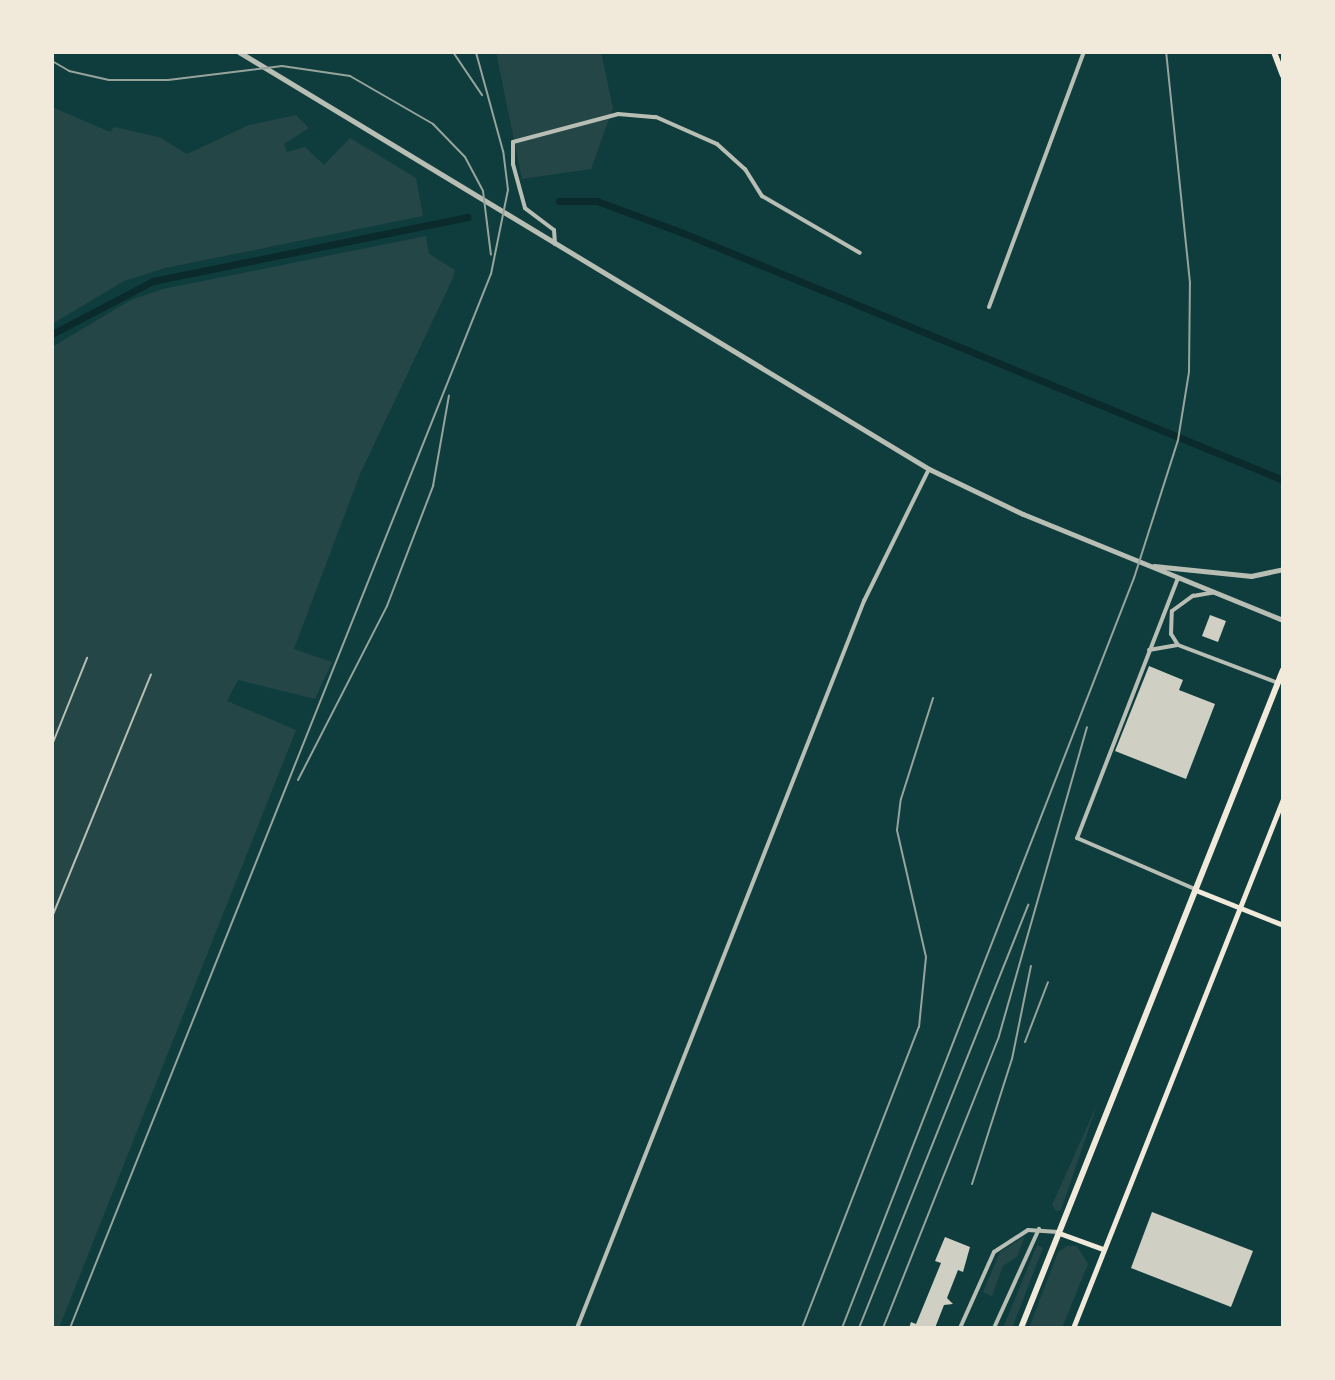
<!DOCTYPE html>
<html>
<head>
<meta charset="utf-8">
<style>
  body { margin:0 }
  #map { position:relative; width:1335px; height:1380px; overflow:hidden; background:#0f3d3e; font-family:"Noto Sans",sans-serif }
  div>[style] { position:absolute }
  .green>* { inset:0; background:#244646 }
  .canal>* { height:7px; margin:-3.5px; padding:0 3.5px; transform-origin:3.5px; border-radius:3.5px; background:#0a2a2b }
  .building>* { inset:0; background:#cfcfc3 }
  .service>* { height:2px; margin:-1px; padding:0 1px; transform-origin:1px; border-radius:1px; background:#b8beb3 }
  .minor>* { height:4px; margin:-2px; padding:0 2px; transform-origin:2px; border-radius:2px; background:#b8beb3 }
  .tertiary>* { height:5px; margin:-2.5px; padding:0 2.5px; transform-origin:2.5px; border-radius:2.5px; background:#b8beb3 }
  .secondary>* { height:5px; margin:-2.5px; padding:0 2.5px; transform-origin:2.5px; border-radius:2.5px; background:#f1e9da }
  .trunk>* { height:6px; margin:-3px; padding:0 3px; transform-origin:3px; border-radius:3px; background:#f1e9da }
  .rail>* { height:2px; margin:-1px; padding:0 1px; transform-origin:1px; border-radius:1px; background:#97a49c }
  span { translate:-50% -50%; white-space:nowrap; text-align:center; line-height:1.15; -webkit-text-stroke:8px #f1e9da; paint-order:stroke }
  .frame { position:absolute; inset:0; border:54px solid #f1e9da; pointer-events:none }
</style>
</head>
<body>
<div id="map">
  <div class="green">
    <i style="clip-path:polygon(496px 52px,601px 52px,613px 108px,591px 169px,522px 179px)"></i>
    <i style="clip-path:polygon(52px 107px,110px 132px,114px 127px,159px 137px,187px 154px,249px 125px,296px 115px,309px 128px,284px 144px,287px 152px,305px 147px,324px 165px,350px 138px,416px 178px,423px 216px,165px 268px,124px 281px,52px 324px)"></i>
    <i style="clip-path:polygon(426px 236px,429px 254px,455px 270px,452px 280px,360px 474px,294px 649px,332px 662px,315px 699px,238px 680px,227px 701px,296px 730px,59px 1328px,52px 1328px,52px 347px,131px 300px,163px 289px)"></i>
    <i style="clip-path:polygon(1098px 1102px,1061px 1210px,1056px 1211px,1052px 1205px)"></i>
    <i style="clip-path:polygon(1025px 1236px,1017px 1257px,1003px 1266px,992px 1296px,983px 1292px,1000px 1252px)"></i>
    <i style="clip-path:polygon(1037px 1245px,1043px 1248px,1012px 1328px,1003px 1328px)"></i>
    <i style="clip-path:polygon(1067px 1246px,1077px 1246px,1088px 1264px,1062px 1328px,1029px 1328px,1058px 1252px)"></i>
  </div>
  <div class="canal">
    <i style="left:559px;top:201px;width:38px"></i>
    <i style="left:597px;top:201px;width:92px;rotate:20.4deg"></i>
    <i style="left:683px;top:233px;width:649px;rotate:22.38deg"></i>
    <i style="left:52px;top:334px;width:114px;rotate:-27.7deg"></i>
    <i style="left:153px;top:281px;width:321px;rotate:-11.5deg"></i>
  </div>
  <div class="building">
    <i style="clip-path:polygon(1210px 615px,1226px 621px,1218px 642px,1202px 636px)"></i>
    <i style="clip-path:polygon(1149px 666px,1183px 680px,1179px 690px,1215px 704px,1186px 779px,1115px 751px)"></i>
    <i style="clip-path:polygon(1152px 1212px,1253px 1251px,1231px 1307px,1131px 1268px)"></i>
    <i style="clip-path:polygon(945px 1237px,970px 1247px,963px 1272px,958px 1270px,947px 1298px,953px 1304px,944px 1305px,935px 1328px,909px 1328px,911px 1322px,916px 1324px,941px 1263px,935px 1261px)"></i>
  </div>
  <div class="service">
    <i style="left:52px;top:745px;width:94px;rotate:-68.1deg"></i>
    <i style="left:52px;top:917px;width:262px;rotate:-67.8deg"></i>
  </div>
  <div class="minor">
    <i style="left:555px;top:244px;width:14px;rotate:-94deg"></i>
    <i style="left:554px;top:230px;width:36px;rotate:-143deg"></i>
    <i style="left:525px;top:208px;width:46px;rotate:-105.3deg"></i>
    <i style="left:513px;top:164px;width:22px;rotate:-90deg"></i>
    <i style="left:513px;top:142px;width:109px;rotate:-14.9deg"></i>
    <i style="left:618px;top:114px;width:38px;rotate:5deg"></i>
    <i style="left:656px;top:117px;width:67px;rotate:23.9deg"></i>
    <i style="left:717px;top:144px;width:38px;rotate:42deg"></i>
    <i style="left:745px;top:169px;width:32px;rotate:58deg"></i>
    <i style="left:762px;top:196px;width:113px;rotate:30.2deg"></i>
    <i style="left:989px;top:307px;width:272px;rotate:-69.6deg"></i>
    <i style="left:1178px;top:578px;width:279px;rotate:111.2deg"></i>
    <i style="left:1077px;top:838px;width:129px;rotate:23.4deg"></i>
    <i style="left:1178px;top:645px;width:13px;rotate:-122deg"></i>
    <i style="left:1171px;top:634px;width:23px;rotate:-88deg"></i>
    <i style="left:1172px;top:611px;width:26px;rotate:-36deg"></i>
    <i style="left:1193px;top:596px;width:22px;rotate:-10deg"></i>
    <i style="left:1149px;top:650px;width:29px;rotate:-10deg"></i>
    <i style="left:1178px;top:645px;width:107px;rotate:20.8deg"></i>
    <i style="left:577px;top:1328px;width:782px;rotate:-68.46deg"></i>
    <i style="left:864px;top:601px;width:147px;rotate:-63.8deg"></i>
    <i style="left:960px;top:1328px;width:83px;rotate:-65.9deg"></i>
    <i style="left:994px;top:1252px;width:40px;rotate:-32.9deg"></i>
    <i style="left:1028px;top:1230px;width:30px;rotate:4deg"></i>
    <i style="left:994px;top:1328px;width:109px;rotate:-65.6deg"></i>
  </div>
  <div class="tertiary">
    <i style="left:239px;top:52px;width:806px;rotate:31.15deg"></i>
    <i style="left:929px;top:469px;width:104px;rotate:25.6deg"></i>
    <i style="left:1023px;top:514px;width:281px;rotate:22.2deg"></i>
    <i style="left:1154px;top:566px;width:98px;rotate:5.9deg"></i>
    <i style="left:1251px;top:576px;width:33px;rotate:-12deg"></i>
  </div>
  <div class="secondary">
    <i style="left:1198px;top:891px;width:92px;rotate:21.8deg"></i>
    <i style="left:1059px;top:1233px;width:47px;rotate:20deg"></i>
    <i style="left:1073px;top:1328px;width:569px;rotate:-68.35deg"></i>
  </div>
  <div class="trunk">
    <i style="left:1274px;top:52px;width:25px;rotate:69deg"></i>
    <i style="left:1021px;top:1328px;width:708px;rotate:-68.29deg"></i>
  </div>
  <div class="rail">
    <i style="left:453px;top:52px;width:52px;rotate:56deg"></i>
    <i style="left:52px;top:61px;width:20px;rotate:30deg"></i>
    <i style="left:69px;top:71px;width:41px;rotate:12.7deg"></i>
    <i style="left:109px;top:80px;width:59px"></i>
    <i style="left:168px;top:80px;width:115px;rotate:-7deg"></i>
    <i style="left:282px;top:66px;width:69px;rotate:8.4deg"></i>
    <i style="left:350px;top:76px;width:96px;rotate:30deg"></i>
    <i style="left:433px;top:124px;width:46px;rotate:45.9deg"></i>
    <i style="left:465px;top:157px;width:38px;rotate:62deg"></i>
    <i style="left:483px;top:191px;width:64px;rotate:82.9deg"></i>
    <i style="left:298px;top:780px;width:195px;rotate:-62.9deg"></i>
    <i style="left:387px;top:606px;width:129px;rotate:-69deg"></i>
    <i style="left:433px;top:486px;width:92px;rotate:-80deg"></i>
    <i style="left:1025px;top:1042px;width:64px;rotate:-69deg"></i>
    <i style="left:972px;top:1184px;width:131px;rotate:-72.3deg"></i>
    <i style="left:1012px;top:1059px;width:95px;rotate:-78.5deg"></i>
    <i style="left:70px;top:1328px;width:1135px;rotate:-68.23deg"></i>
    <i style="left:491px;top:274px;width:86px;rotate:-78.6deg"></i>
    <i style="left:508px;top:190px;width:39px;rotate:-97deg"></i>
    <i style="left:503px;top:151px;width:103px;rotate:-105.3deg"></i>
    <i style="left:802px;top:1328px;width:323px;rotate:-68.8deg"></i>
    <i style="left:919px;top:1027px;width:70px;rotate:-84.3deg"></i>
    <i style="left:926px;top:957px;width:130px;rotate:-102.9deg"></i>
    <i style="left:897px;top:830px;width:31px;rotate:-83deg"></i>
    <i style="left:901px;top:799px;width:106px;rotate:-72.4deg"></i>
    <i style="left:842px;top:1328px;width:805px;rotate:-68.73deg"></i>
    <i style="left:1134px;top:578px;width:145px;rotate:-72.3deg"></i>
    <i style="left:1178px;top:440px;width:69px;rotate:-80.8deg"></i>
    <i style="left:1189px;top:372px;width:89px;rotate:-89.4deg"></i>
    <i style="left:1190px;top:283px;width:232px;rotate:-95.9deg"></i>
    <i style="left:859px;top:1328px;width:456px;rotate:-68.2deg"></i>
    <i style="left:883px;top:1328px;width:314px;rotate:-68.3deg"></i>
    <i style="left:999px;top:1036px;width:321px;rotate:-74.1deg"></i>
  </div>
  <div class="frame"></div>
</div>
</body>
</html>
